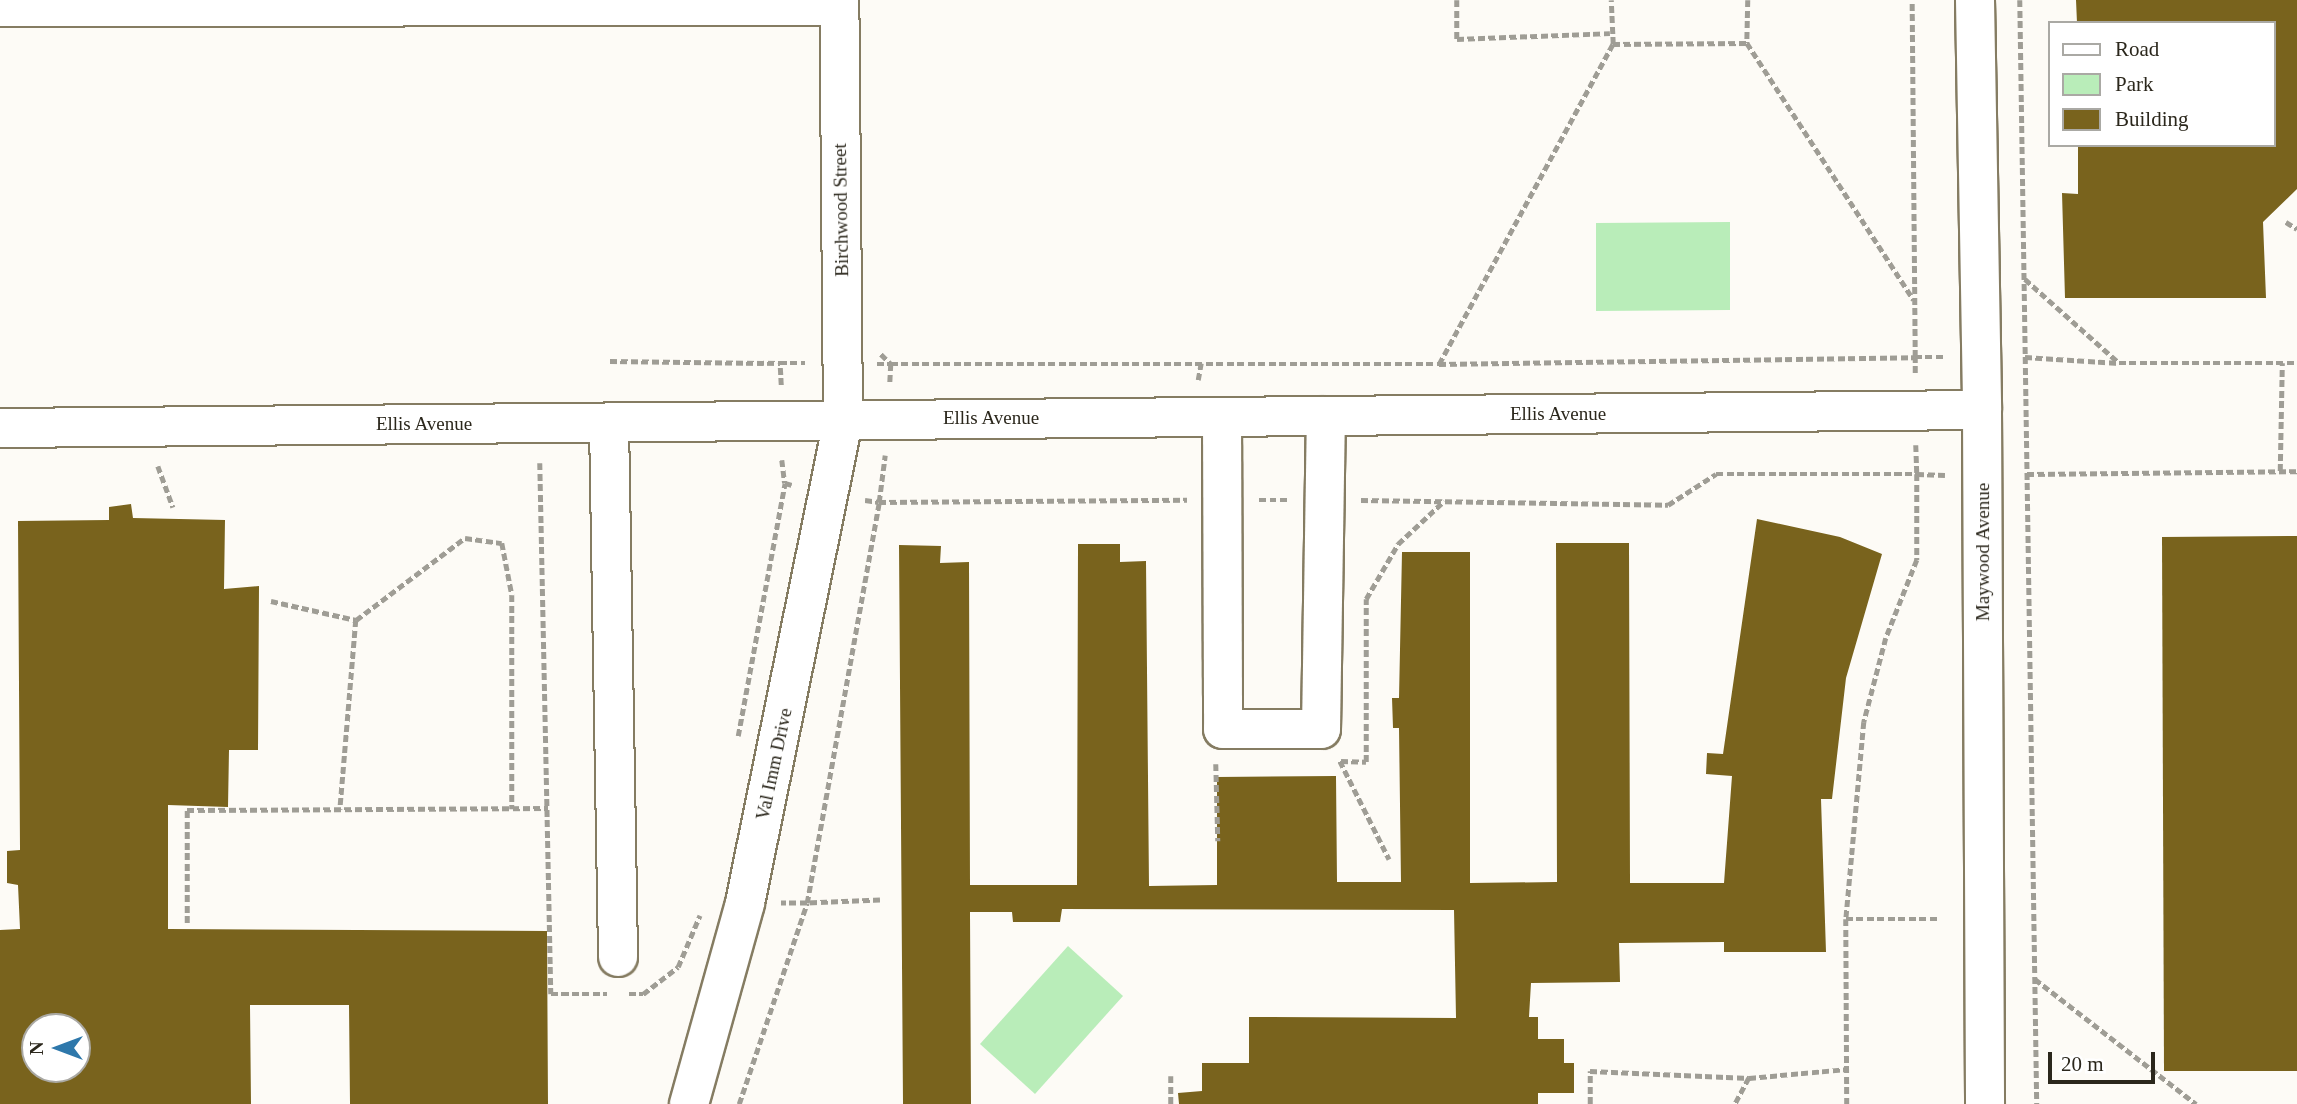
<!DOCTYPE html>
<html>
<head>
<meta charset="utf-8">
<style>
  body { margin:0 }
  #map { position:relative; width:2297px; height:1104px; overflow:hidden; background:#fdfbf6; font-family:Georgia,serif }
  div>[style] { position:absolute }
  .green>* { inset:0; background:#b9edb9 }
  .building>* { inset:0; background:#79631d }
  .path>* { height:4.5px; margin-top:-2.25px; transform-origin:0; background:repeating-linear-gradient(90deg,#9f9d95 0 7px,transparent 0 10.5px) }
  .roads { filter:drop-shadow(2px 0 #857c62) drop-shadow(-2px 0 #857c62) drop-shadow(0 2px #857c62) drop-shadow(0 -2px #857c62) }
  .minor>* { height:38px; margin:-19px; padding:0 19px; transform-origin:19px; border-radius:19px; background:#fff }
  span { translate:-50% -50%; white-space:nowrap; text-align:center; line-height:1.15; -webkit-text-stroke:7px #fff; paint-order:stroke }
  .street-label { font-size:19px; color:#2b271c }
  .legend { position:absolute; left:2048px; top:21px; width:228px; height:126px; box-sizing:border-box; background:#fff; border:2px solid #aaa9a4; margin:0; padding:9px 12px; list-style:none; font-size:21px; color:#2b271c }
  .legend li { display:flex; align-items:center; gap:14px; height:35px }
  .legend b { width:35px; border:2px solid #aaa9a4 }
  .north { position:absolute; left:21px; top:1013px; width:70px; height:70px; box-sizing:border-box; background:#fff; border:2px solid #aaa9a4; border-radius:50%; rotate:270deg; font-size:19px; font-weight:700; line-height:28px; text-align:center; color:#2b271c }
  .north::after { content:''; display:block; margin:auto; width:24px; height:32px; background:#2e78ab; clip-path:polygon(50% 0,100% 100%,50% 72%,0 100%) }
  .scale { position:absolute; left:2048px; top:1052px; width:107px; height:32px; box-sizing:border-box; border:4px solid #2b271c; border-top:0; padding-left:9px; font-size:21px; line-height:24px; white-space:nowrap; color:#2b271c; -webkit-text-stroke:5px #fff; paint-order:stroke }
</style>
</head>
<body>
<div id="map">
  <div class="green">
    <i style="clip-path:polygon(1730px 222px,1730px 310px,1596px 311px,1596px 223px)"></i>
    <i style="clip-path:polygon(1068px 946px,1123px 996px,1035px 1094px,980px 1044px)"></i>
  </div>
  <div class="building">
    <i style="clip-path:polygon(2076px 0,2297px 0,2297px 189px,2263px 222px,2266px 298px,2065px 298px,2062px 193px,2078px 194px,2078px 145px,2274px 145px,2274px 23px,2077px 23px)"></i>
    <i style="clip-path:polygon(evenodd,131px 504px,133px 518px,225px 520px,224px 589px,259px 586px,258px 750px,229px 750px,228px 807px,168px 805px,168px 929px,547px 931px,548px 1104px,350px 1104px,349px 1005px,250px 1005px,251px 1104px,0 1104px,0 930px,20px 929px,18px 885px,7px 883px,7px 851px,20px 850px,18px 521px,109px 520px,109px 507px,131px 504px,35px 1027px,77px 1027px,77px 1069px,35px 1069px,35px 1027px)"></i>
    <i style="clip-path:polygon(1757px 519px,1840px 537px,1882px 554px,1846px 678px,1832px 799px,1821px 799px,1826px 952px,1724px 952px,1724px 942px,1619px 943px,1620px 982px,1531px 983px,1529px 1017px,1538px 1017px,1538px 1039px,1564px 1039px,1564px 1063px,1574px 1063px,1574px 1093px,1538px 1093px,1538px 1104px,1179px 1104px,1178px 1093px,1202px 1091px,1202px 1063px,1249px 1063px,1249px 1017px,1456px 1018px,1454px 910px,1062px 909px,1060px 922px,1013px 922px,1012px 912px,970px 912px,971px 1104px,903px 1104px,899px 545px,941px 546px,940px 563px,969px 562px,970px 885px,1077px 885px,1078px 544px,1120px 544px,1120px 562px,1146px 561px,1149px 886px,1217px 885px,1217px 777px,1336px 776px,1337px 882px,1401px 882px,1399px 728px,1393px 728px,1392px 698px,1399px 698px,1402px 552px,1470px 552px,1470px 883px,1557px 882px,1556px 543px,1629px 543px,1630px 883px,1724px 883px,1732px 776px,1706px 774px,1707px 753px,1723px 754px)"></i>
    <i style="clip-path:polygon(2297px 536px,2297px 1071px,2164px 1071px,2162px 537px)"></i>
  </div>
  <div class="path">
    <i style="left:1457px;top:0;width:39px;rotate:90deg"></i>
    <i style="left:1457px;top:39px;width:153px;rotate:-2.2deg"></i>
    <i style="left:1748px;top:0;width:43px;rotate:91.3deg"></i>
    <i style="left:1747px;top:43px;width:306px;rotate:57deg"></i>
    <i style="left:2020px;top:0;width:1104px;rotate:89.12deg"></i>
    <i style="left:1613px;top:44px;width:134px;rotate:-0.4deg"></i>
    <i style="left:2286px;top:222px;width:13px;rotate:32deg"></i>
    <i style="left:2025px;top:279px;width:125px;rotate:41.7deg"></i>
    <i style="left:881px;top:354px;width:14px;rotate:45deg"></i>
    <i style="left:891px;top:364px;width:548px"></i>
    <i style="left:1439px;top:364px;width:476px;rotate:-0.8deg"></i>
    <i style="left:1915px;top:357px;width:357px;rotate:-90.5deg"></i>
    <i style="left:2025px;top:357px;width:94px;rotate:3.7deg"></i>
    <i style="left:2119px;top:363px;width:178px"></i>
    <i style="left:610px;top:361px;width:170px;rotate:0.7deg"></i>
    <i style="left:877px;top:364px;width:14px"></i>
    <i style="left:891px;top:364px;width:19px;rotate:93deg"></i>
    <i style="left:1439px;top:364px;width:364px;rotate:-61.5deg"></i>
    <i style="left:1613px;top:44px;width:44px;rotate:-92.6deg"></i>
    <i style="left:1915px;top:373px;width:16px;rotate:-90deg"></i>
    <i style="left:1915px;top:357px;width:31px"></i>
    <i style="left:1198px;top:380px;width:17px;rotate:-80deg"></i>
    <i style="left:781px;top:385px;width:22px;rotate:-93deg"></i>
    <i style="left:780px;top:363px;width:25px"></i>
    <i style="left:1916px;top:445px;width:29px;rotate:88deg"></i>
    <i style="left:1917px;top:474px;width:28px;rotate:2deg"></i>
    <i style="left:782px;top:460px;width:23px;rotate:83deg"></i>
    <i style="left:540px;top:463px;width:531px;rotate:88.81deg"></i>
    <i style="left:551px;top:994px;width:56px"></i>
    <i style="left:158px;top:466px;width:44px;rotate:69.9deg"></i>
    <i style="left:2280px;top:471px;width:108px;rotate:-88.9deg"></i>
    <i style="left:2027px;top:474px;width:270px;rotate:-0.6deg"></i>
    <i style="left:865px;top:500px;width:14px;rotate:8deg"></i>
    <i style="left:879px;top:502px;width:47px;rotate:-82.7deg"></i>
    <i style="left:1259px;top:500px;width:30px"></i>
    <i style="left:1361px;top:500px;width:307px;rotate:0.9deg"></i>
    <i style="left:1668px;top:505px;width:57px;rotate:-32.9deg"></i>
    <i style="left:1716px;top:474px;width:201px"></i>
    <i style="left:1917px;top:474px;width:86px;rotate:90deg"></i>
    <i style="left:1917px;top:560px;width:84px;rotate:111.7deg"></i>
    <i style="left:1886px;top:638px;width:87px;rotate:104.7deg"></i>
    <i style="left:1864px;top:722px;width:198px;rotate:95.2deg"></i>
    <i style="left:1846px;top:919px;width:92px"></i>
    <i style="left:271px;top:601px;width:87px;rotate:12.6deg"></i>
    <i style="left:356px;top:620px;width:190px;rotate:94.8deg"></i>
    <i style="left:356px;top:620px;width:136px;rotate:-37deg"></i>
    <i style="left:465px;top:538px;width:37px;rotate:8deg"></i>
    <i style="left:502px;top:543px;width:53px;rotate:79.1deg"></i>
    <i style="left:512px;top:595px;width:214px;rotate:90deg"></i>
    <i style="left:738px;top:736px;width:257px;rotate:-79.5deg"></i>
    <i style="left:785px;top:483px;width:7px;rotate:16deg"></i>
    <i style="left:1340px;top:761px;width:110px;rotate:63.4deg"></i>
    <i style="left:1341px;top:761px;width:25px;rotate:2deg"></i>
    <i style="left:1366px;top:762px;width:163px;rotate:-90deg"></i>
    <i style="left:1366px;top:599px;width:64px;rotate:-59.8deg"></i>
    <i style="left:1398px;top:544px;width:63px;rotate:-43.1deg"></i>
    <i style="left:1216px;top:764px;width:77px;rotate:88.5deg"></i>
    <i style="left:880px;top:900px;width:73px;rotate:177.6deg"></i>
    <i style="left:807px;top:903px;width:407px;rotate:-79.8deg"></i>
    <i style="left:879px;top:502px;width:308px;rotate:-0.4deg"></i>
    <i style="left:1846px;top:919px;width:185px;rotate:89.7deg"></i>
    <i style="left:187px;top:923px;width:113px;rotate:-90deg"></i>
    <i style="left:187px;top:810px;width:361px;rotate:-0.3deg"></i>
    <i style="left:2035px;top:979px;width:204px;rotate:37.8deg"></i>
    <i style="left:629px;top:994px;width:14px"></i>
    <i style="left:643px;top:994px;width:44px;rotate:-37.6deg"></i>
    <i style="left:678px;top:967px;width:56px;rotate:-67.1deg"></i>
    <i style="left:1171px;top:1076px;width:28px;rotate:90deg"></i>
    <i style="left:1749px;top:1078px;width:98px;rotate:-5.2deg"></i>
    <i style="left:739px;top:1104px;width:212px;rotate:-71.3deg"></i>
    <i style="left:807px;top:903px;width:26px;rotate:180deg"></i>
    <i style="left:1590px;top:1104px;width:33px;rotate:-90deg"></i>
    <i style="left:1590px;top:1071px;width:159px;rotate:2.5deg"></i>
    <i style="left:1749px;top:1078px;width:30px;rotate:118deg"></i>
  </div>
  <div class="roads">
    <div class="minor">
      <i style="left:1975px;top:0;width:410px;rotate:89deg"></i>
      <i style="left:1982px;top:410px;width:694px;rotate:89.75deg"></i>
      <i style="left:0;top:7px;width:839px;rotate:-0.07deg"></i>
      <i style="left:1222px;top:417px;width:312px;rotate:89.8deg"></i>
      <i style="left:1223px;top:729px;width:98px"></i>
      <i style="left:1321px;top:729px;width:313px;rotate:-89.1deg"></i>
      <i style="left:609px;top:423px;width:534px;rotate:89.03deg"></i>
      <i style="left:0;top:428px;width:1982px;rotate:-0.52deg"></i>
      <i style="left:689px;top:1104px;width:209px;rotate:-74.4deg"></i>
      <i style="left:745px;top:903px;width:493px;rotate:-78.5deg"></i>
      <i style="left:843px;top:420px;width:420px;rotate:-90.5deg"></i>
    </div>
  </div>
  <div class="street-label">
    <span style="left:841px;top:210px;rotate:-91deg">Birchwood Street</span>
    <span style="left:1558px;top:414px">Ellis Avenue</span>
    <span style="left:991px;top:418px">Ellis Avenue</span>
    <span style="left:424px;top:424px">Ellis Avenue</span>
    <span style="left:1983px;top:552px;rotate:-90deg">Maywood Avenue</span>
    <span style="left:774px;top:764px;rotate:-78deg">Val Imm Drive</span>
  </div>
  <ul class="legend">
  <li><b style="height:9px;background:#fff"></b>Road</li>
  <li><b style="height:19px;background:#b9edb9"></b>Park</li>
  <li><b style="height:19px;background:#79631d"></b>Building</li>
  </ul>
  <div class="north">N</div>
  <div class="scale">20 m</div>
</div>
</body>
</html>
